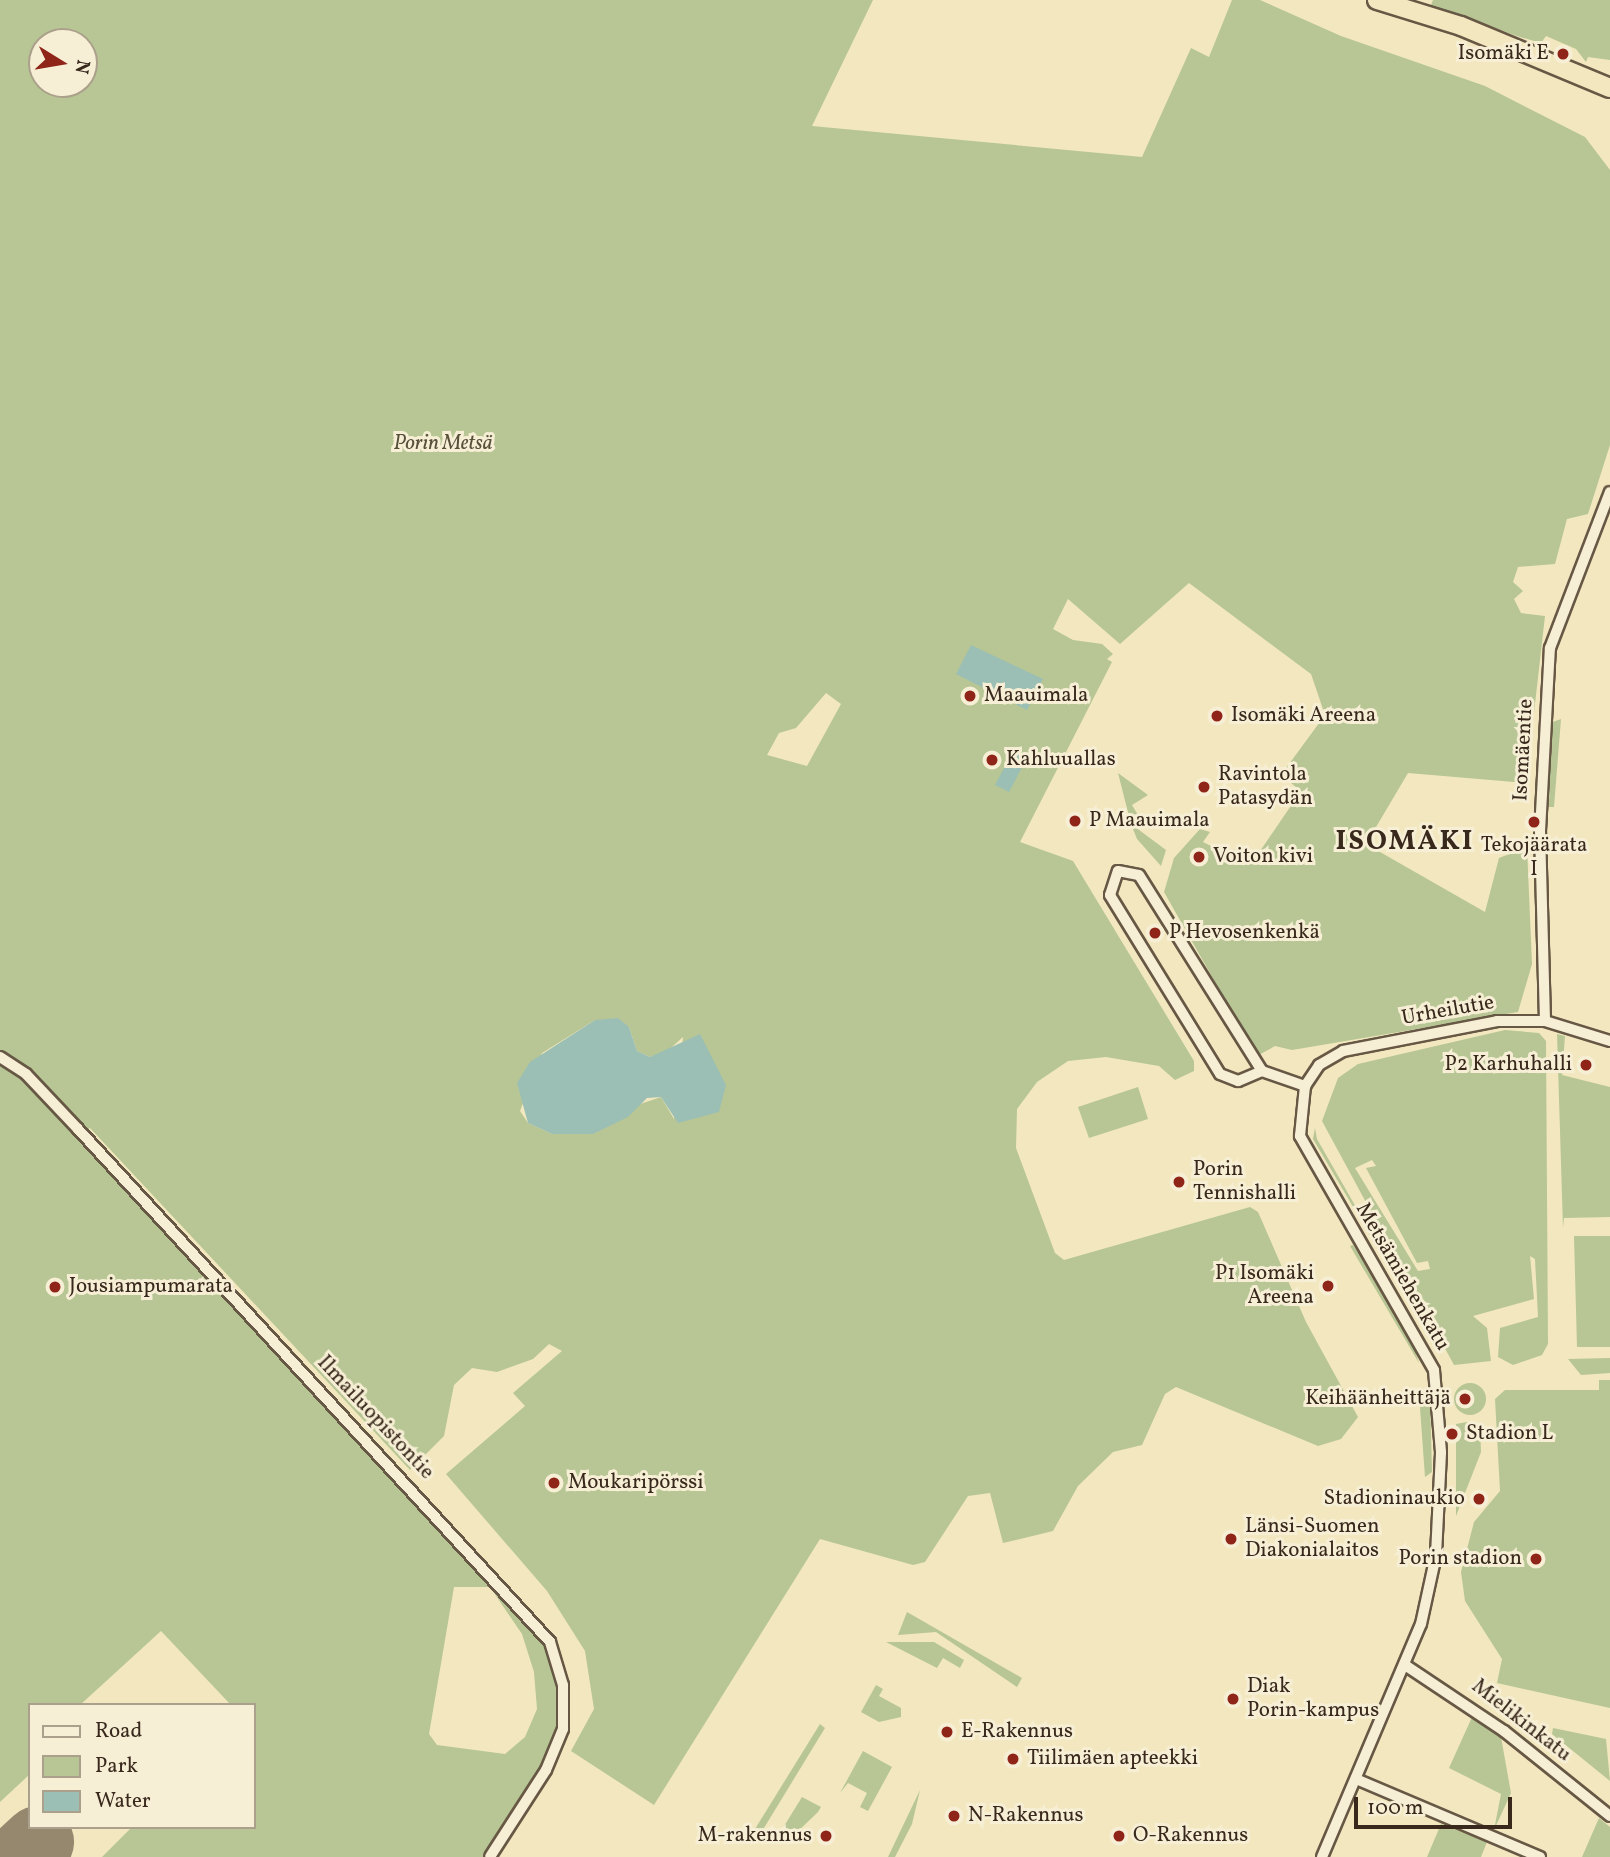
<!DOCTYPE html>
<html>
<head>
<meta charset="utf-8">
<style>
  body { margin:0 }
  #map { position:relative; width:1610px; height:1857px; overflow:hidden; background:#f2e7be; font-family:Vollkorn,serif }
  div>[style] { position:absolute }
  .green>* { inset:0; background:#b7c694 }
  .round { border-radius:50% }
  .water>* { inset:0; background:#9bbfb4 }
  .runway>* { height:72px; margin:-36px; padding:0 36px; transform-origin:36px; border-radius:36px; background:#96886e }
  .roads { filter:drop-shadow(2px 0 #675845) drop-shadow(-2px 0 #675845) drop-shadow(0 2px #675845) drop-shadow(0 -2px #675845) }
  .street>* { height:10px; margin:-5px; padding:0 5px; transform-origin:5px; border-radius:5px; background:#f7efd5 }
  .highway>* { height:18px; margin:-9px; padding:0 9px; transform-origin:9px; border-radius:9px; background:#f2e7be }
  .dots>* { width:19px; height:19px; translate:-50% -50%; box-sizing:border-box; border:4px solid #f7efd5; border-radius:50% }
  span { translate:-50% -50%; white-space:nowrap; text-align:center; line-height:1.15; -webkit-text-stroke:6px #f7efd5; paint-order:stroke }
  .poi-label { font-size:21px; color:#39291d }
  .right { translate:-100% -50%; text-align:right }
  .left { translate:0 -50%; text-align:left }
  .park-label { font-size:21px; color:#58503b; font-style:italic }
  .street-label { font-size:21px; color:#39291d }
  .district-label { font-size:28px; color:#39291d; font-weight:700; letter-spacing:2px }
  .legend { position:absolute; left:28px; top:1703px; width:228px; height:126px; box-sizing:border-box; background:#f7efd5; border:2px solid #aba08b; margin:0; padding:9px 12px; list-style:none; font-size:21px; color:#39291d }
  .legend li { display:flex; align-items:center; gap:14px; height:35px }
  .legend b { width:35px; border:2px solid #aba08b }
  .north { position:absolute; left:28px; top:28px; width:70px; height:70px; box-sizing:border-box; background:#f7efd5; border:2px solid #aba08b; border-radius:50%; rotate:101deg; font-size:19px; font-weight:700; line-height:28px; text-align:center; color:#39291d }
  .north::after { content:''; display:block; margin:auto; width:24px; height:32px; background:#8f2418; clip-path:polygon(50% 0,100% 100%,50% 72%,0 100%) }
  .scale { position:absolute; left:1354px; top:1797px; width:158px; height:32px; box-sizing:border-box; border:4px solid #39291d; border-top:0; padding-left:9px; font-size:21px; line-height:24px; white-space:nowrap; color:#39291d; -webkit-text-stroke:5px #f7efd5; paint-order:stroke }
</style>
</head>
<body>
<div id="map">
  <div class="green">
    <i style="clip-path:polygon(evenodd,0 0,873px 0,812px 126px,1142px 157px,1191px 48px,1209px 57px,1232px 0,1260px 0,1341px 36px,1485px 86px,1585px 137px,1610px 170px,1610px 445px,1588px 514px,1567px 519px,1555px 564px,1518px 567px,1513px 582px,1523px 591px,1514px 599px,1521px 613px,1545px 616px,1526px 783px,1408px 773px,1366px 844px,1485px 912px,1499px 858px,1527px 847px,1532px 964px,1518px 1012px,1292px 1050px,1275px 1046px,1257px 1056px,1164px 892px,1174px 858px,1200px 829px,1210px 832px,1203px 842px,1209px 845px,1258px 854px,1301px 791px,1281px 775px,1325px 715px,1311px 674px,1189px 583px,1120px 644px,1068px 599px,1053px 629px,1073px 640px,1102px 644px,1113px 654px,1107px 659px,1112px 662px,1020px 842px,1073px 861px,1194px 1061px,1194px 1071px,1175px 1080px,1159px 1066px,1106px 1057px,1068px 1061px,1037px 1082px,1017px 1109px,1016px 1148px,1055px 1253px,1064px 1260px,1250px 1207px,1258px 1212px,1306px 1322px,1358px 1417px,1341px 1439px,1318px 1446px,1176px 1387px,1165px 1394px,1142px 1445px,1113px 1452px,1078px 1486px,1053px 1531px,1003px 1543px,990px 1493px,968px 1496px,925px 1562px,913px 1565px,820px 1539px,654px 1805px,571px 1751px,594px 1709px,585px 1651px,547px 1591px,446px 1474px,525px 1406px,513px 1393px,562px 1351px,549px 1344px,533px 1359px,497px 1372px,472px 1368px,454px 1385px,444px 1436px,410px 1470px,90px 1128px,83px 1134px,550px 1642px,564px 1708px,555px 1751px,490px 1857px,102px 1857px,132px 1827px,254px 1827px,254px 1705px,231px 1705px,161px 1631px,80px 1705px,30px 1705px,30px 1774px,0 1802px,0 0,42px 42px,84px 42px,84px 84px,42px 84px,42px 42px,0 0,826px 693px,841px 704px,807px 766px,767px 755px,779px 733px,796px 728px,826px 693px,0 0,595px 1020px,629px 1027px,637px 1051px,650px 1057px,663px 1055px,683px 1037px,674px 1119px,661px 1097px,552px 1134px,528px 1123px,520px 1111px,542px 1053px,595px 1020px,0 0,454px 1587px,490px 1587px,522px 1634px,534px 1672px,537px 1709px,525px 1737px,505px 1754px,437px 1745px,429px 1734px,454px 1587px)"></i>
    <i style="clip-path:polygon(1433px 0,1610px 0,1610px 60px,1588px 57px,1586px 62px,1576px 49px,1546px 36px,1541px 43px,1517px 36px,1431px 5px)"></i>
    <i style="clip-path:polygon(1561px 719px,1554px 807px,1549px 807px,1550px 723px)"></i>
    <i style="clip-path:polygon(1118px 773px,1148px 795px,1132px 805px,1138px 815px,1131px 824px,1166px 850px,1161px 866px,1137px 839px,1131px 824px)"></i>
    <i style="clip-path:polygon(evenodd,1505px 1030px,1539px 1033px,1546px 1041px,1548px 1344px,1542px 1355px,1513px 1365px,1498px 1357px,1500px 1328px,1538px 1317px,1535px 1259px,1530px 1256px,1534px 1299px,1473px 1316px,1487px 1328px,1491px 1361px,1454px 1365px,1322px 1121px,1338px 1078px,1358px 1064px,1505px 1030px,1372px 1160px,1376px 1166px,1366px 1168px,1417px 1263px,1428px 1261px,1430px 1269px,1418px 1271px,1355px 1168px,1372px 1160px)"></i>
    <i style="clip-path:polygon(1557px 1034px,1565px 1036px,1562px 1075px,1610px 1087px,1610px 1217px,1564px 1218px,1563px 1228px)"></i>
    <i style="clip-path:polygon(1138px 1087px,1148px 1119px,1089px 1138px,1078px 1107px)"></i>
    <i style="clip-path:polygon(1315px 1128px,1317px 1139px,1444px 1361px,1313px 1139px)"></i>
    <i style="clip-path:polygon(1574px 1236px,1610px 1236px,1610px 1347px,1577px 1347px)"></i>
    <i style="clip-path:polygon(1353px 1245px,1407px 1326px,1419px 1363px,1350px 1246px)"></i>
    <i style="clip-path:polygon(1610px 1358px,1610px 1373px,1581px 1375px,1568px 1359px)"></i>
    <i style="clip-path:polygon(1599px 1380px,1610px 1380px,1610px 1708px,1497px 1683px,1502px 1659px,1465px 1601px,1461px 1572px,1474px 1522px,1500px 1491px,1495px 1399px,1505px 1390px,1599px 1390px)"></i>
    <i class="round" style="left:1454px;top:1383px;width:32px;height:32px"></i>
    <i style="clip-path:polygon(1419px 1394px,1430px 1395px,1432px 1472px,1425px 1477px)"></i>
    <i style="clip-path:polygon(1467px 1422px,1480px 1428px,1481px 1452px,1456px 1516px,1456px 1424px)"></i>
    <i style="clip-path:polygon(907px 1612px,1022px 1678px,1017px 1687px,936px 1632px,898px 1635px)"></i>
    <i style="clip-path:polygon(934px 1642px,964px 1660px,960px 1668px,943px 1658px,937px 1668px,886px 1642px)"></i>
    <i style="clip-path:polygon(876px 1685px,883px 1689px,879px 1696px,901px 1708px,901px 1717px,879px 1722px,861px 1712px)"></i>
    <i style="clip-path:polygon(1473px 1715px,1501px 1737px,1511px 1793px,1494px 1830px,1501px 1794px,1449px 1768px)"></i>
    <i style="clip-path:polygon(820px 1724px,825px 1728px,756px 1841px,750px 1837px)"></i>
    <i style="clip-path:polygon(1553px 1728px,1606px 1739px,1610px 1781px,1552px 1734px)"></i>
    <i style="clip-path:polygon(863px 1751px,892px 1767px,868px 1811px,860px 1807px,867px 1793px,848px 1783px,840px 1793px)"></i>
    <i style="clip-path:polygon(920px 1790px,912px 1824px,895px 1857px,888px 1857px)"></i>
    <i style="clip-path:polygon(802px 1797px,821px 1807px,818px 1812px,794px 1835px,778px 1836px)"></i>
    <i style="clip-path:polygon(1599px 1818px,1610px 1827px,1610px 1857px,1582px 1857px)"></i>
    <i style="clip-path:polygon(1441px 1824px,1487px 1842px,1481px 1857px,1427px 1857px)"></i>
  </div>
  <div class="water">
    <i style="clip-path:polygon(971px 645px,1043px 679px,1027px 710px,956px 674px)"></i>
    <i style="clip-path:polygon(1014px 749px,1028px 756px,1009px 792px,995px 785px)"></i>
    <i style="clip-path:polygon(618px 1018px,629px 1027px,637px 1051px,650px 1057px,700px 1034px,726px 1085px,719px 1112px,678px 1123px,661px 1097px,647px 1098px,628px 1117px,593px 1134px,552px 1134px,528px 1123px,517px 1083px,530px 1062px,595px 1020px)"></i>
  </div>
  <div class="runway">
    <i style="left:22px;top:1857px;width:22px;rotate:-43deg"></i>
  </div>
  <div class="roads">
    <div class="street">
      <i style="left:1545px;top:1021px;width:190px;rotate:-91.5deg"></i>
      <i style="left:1540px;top:831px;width:183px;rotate:-86.9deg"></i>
      <i style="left:1550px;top:648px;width:167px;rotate:-69deg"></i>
      <i style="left:0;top:1057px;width:31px;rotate:33deg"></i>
      <i style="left:26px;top:1074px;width:76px;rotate:46.6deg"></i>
      <i style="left:78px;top:1129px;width:697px;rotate:47.38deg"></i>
      <i style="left:550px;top:1642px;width:45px;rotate:73.2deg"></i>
      <i style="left:563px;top:1685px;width:44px;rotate:90deg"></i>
      <i style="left:563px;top:1729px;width:44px;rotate:112.5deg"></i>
      <i style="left:546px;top:1770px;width:103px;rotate:122.8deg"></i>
      <i style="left:1262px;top:1071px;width:26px;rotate:157deg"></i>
      <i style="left:1238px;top:1081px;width:19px;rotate:-159deg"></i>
      <i style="left:1220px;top:1074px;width:210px;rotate:-121.6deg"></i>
      <i style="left:1110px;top:895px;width:25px;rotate:-72deg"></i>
      <i style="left:1118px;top:871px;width:21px;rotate:11deg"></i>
      <i style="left:1139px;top:875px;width:231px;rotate:57.9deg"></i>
      <i style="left:1262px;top:1071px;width:46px;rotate:19.2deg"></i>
      <i style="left:1405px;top:1665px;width:119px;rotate:33.7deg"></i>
      <i style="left:1504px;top:1731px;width:136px;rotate:38.7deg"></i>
      <i style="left:1356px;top:1779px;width:200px;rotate:23deg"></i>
      <i style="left:1322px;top:1857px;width:253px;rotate:-67deg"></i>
      <i style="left:1421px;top:1624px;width:71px;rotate:-77.7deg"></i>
      <i style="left:1436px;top:1555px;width:103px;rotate:-87.2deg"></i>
      <i style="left:1441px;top:1452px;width:82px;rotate:-94.9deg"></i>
      <i style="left:1434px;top:1370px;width:270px;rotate:-119.8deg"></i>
      <i style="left:1300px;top:1136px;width:50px;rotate:-84.3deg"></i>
      <i style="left:1305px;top:1086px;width:25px;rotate:-56deg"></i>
      <i style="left:1319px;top:1065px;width:28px;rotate:-30deg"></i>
      <i style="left:1343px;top:1051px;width:157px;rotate:-11deg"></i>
      <i style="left:1497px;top:1021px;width:48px"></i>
      <i style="left:1545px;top:1021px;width:68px;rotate:17.1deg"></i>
    </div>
    <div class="highway">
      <i style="left:1377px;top:0;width:88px;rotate:17.2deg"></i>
      <i style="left:1461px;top:26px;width:161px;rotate:22.6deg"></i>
    </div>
  </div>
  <div class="dots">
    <i style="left:1563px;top:54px;background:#8f2418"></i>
    <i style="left:970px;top:696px;background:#8f2418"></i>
    <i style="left:1217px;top:716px;background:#8f2418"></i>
    <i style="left:992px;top:760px;background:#8f2418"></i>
    <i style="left:1204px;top:787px;background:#8f2418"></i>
    <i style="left:1075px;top:821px;background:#8f2418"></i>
    <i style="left:1534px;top:822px;background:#8f2418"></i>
    <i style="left:1199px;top:857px;background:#8f2418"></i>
    <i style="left:1155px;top:933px;background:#8f2418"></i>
    <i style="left:1586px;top:1065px;background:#8f2418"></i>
    <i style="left:1179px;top:1182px;background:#8f2418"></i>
    <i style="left:1328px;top:1286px;background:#8f2418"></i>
    <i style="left:55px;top:1287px;background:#8f2418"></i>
    <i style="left:1465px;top:1399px;background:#8f2418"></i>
    <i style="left:1452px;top:1434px;background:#8f2418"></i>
    <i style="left:554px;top:1483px;background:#8f2418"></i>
    <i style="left:1479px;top:1499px;background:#8f2418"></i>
    <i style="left:1231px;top:1539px;background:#8f2418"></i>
    <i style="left:1536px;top:1559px;background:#8f2418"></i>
    <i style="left:1233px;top:1699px;background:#8f2418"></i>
    <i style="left:947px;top:1732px;background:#8f2418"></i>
    <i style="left:1013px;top:1759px;background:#8f2418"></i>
    <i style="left:954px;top:1816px;background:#8f2418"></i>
    <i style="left:826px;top:1836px;background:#8f2418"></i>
    <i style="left:1119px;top:1836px;background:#8f2418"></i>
  </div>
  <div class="poi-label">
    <span class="right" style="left:1549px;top:54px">Isomäki E</span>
    <span class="left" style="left:984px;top:696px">Maauimala</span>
    <span class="left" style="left:1231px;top:716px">Isomäki Areena</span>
    <span class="left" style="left:1006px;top:760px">Kahluuallas</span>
    <span class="left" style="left:1218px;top:787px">Ravintola<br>Patasydän</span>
    <span class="left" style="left:1089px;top:821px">P Maauimala</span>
    <span style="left:1534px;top:858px">Tekojäärata<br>I</span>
    <span class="left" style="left:1213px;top:857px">Voiton kivi</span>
    <span class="left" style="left:1169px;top:933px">P Hevosenkenkä</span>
    <span class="right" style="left:1572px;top:1065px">P2 Karhuhalli</span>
    <span class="left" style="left:1193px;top:1182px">Porin<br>Tennishalli</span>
    <span class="right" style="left:1314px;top:1286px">P1 Isomäki<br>Areena</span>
    <span class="left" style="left:69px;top:1287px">Jousiampumarata</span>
    <span class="right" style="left:1451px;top:1399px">Keihäänheittäjä</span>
    <span class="left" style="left:1466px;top:1434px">Stadion L</span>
    <span class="left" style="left:568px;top:1483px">Moukaripörssi</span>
    <span class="right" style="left:1465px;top:1499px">Stadioninaukio</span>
    <span class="left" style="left:1245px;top:1539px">Länsi-Suomen<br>Diakonialaitos</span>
    <span class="right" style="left:1522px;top:1559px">Porin stadion</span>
    <span class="left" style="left:1247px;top:1699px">Diak<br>Porin-kampus</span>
    <span class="left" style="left:961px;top:1732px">E-Rakennus</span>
    <span class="left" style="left:1027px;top:1759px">Tiilimäen apteekki</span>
    <span class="left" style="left:968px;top:1816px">N-Rakennus</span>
    <span class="right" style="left:812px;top:1836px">M-rakennus</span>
    <span class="left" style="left:1133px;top:1836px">O-Rakennus</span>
  </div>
  <div class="park-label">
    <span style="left:443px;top:444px">Porin Metsä</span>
  </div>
  <div class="street-label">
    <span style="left:1524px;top:750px;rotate:-87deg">Isomäentie</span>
    <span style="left:1448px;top:1011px;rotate:-10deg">Urheilutie</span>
    <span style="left:1402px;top:1277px;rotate:60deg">Metsämiehenkatu</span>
    <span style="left:375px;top:1418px;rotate:47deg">Ilmailuopistontie</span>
    <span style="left:1521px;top:1721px;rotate:38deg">Mielikinkatu</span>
  </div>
  <div class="district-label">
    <span style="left:1405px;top:842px">ISOMÄKI</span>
  </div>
  <ul class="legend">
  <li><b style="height:9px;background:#f7efd5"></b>Road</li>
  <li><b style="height:19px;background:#b7c694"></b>Park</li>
  <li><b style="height:19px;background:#9bbfb4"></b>Water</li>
  </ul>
  <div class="north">N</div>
  <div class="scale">100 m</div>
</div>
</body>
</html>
